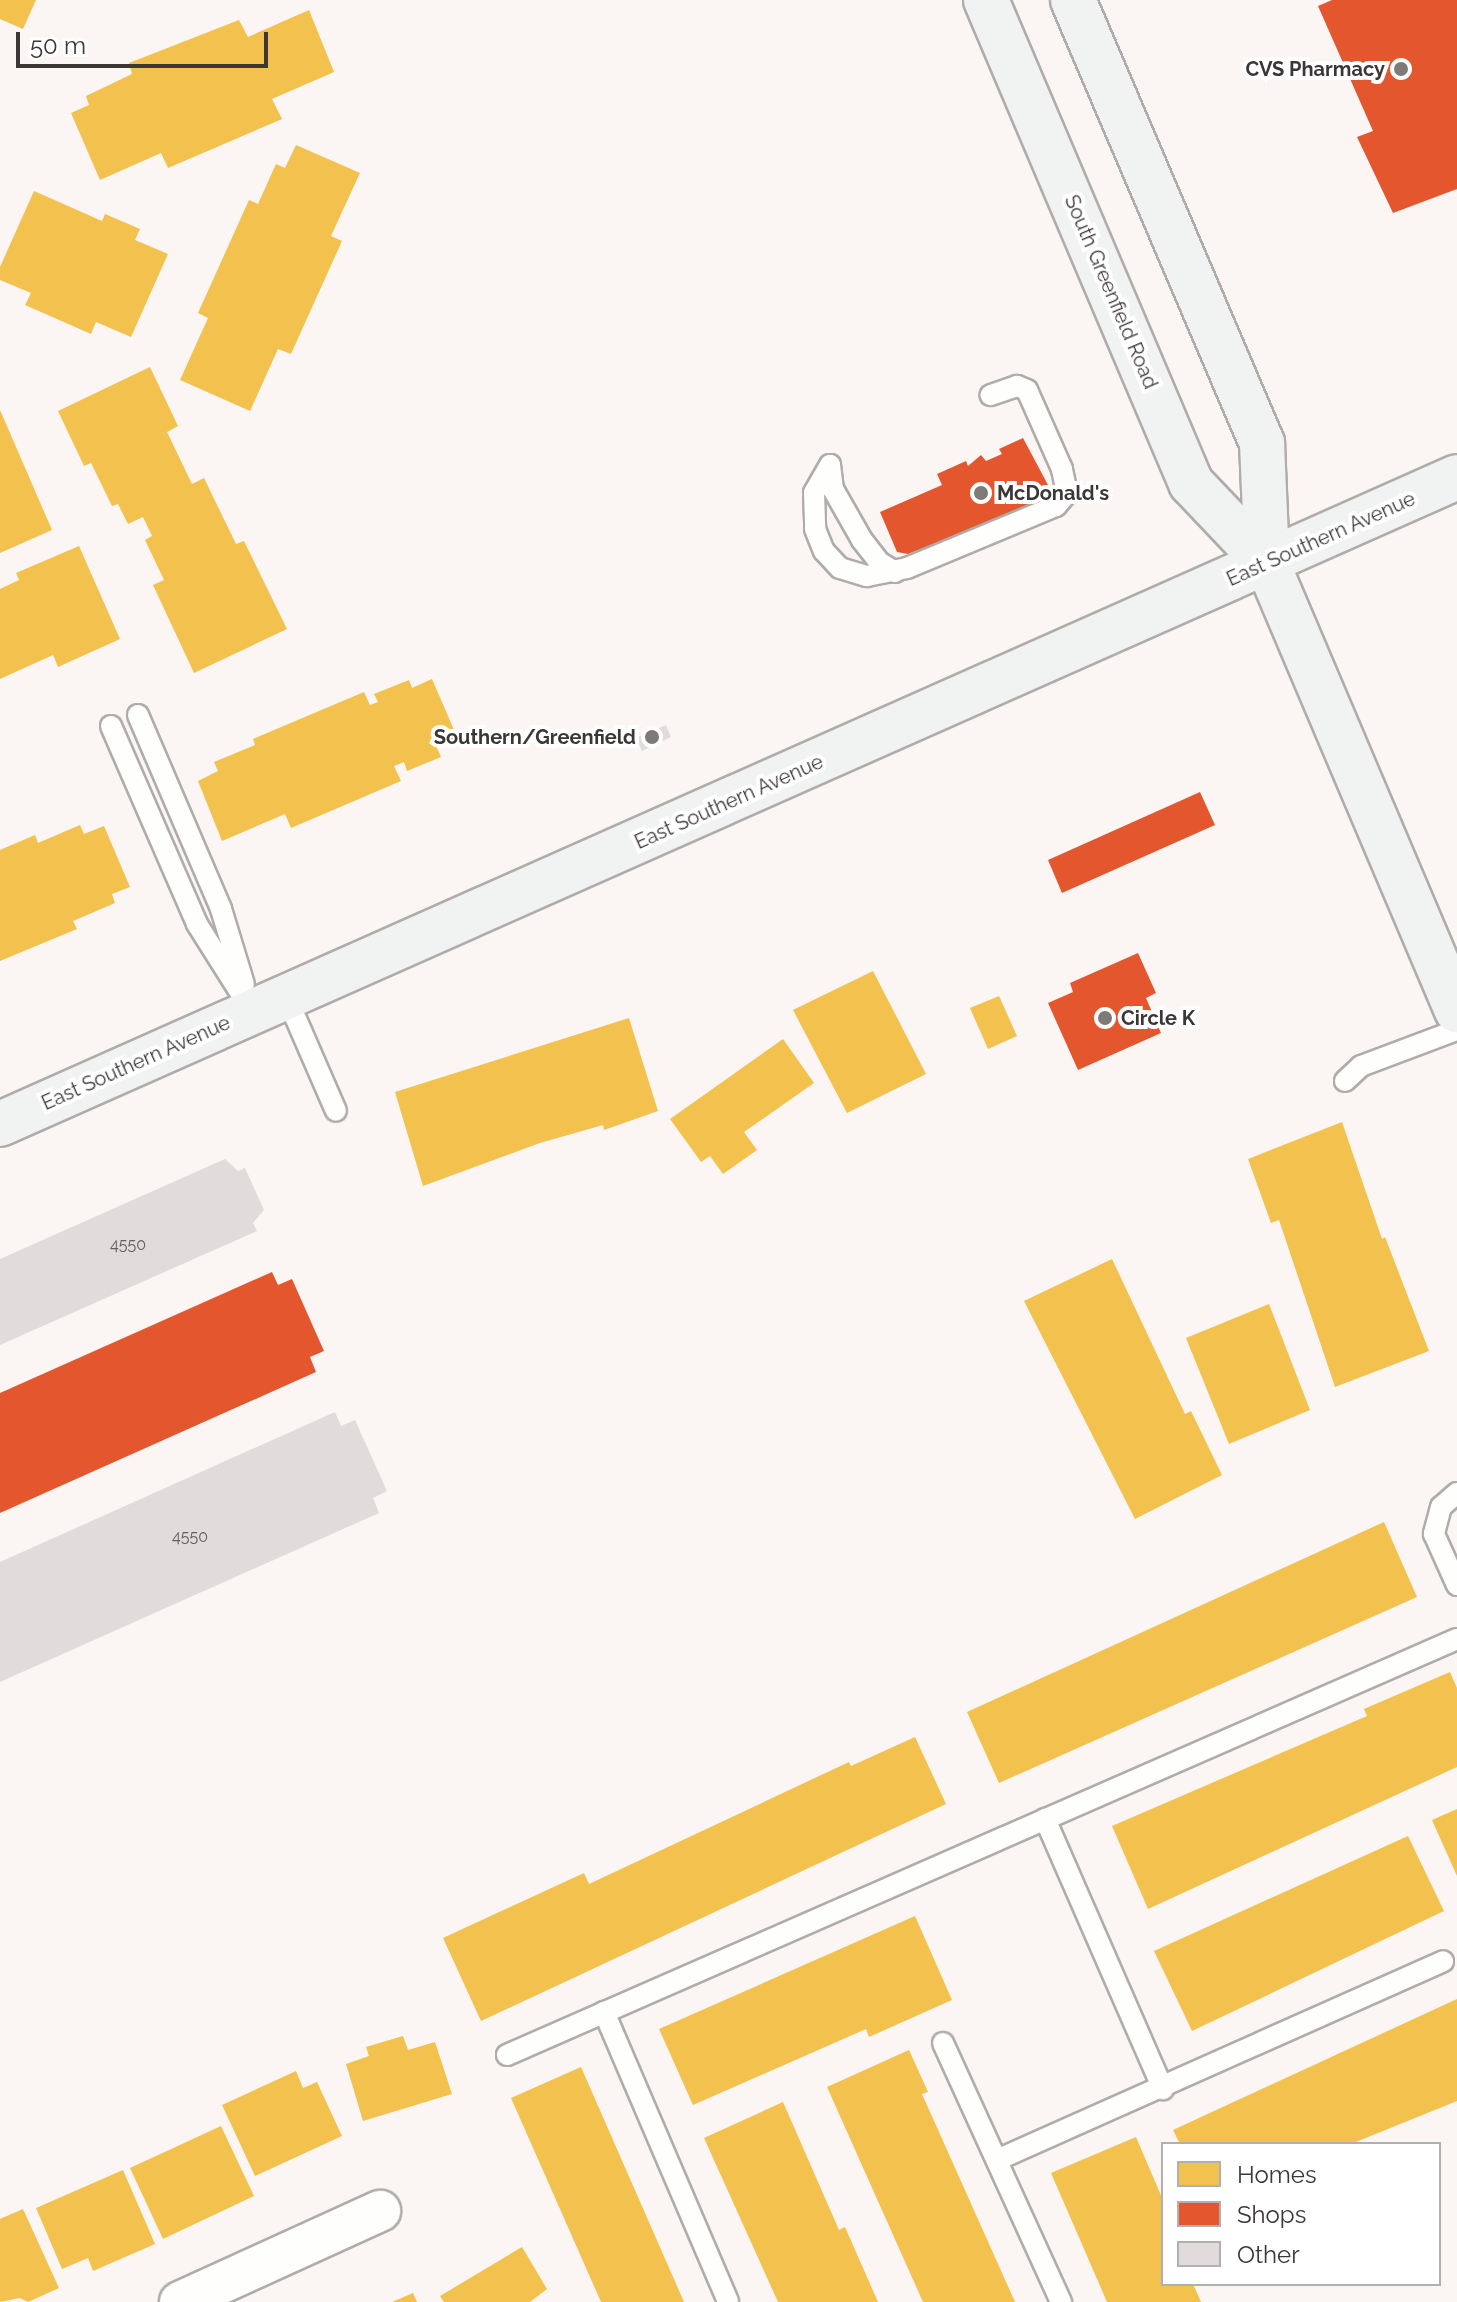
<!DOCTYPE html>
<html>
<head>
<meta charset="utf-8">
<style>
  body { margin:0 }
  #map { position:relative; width:1457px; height:2302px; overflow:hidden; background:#fbf5f4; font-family:Raleway,sans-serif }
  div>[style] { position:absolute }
  .homes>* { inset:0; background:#f2c14e }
  .shops>* { inset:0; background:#e4572e }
  .building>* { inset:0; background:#e1dcdb }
  .roads { filter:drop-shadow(2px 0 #b0acab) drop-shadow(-2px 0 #b0acab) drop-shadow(0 2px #b0acab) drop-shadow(0 -2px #b0acab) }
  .lane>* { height:20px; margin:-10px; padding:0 10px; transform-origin:10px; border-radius:10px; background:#fefefd }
  .street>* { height:40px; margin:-20px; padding:0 20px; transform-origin:20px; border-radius:20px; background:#fefefd }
  .secondary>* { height:44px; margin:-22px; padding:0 22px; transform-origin:22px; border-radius:22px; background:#f0f3f2 }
  .dots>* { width:22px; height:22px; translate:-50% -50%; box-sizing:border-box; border:4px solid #fff; border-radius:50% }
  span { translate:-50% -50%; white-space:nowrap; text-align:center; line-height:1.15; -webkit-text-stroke:8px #fff; paint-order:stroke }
  .number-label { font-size:16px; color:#64605f }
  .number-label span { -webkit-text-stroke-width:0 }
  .poi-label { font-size:20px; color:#3b3736; font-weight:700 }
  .right { translate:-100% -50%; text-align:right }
  .left { translate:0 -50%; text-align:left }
  .street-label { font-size:20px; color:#3b3736 }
  .legend { position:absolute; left:1161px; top:2142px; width:280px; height:144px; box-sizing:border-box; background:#fff; border:2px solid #b1afaf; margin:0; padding:10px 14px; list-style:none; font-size:24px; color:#3b3736 }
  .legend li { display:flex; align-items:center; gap:16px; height:40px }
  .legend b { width:40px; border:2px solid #b1afaf }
  .scale { position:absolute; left:16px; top:32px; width:252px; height:36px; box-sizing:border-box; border:4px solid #3b3736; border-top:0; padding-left:10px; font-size:24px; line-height:28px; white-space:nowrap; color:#3b3736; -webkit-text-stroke:6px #fff; paint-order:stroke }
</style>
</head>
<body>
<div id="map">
  <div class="homes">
    <i style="clip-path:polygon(0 0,36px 0,23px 29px,0 19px)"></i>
    <i style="clip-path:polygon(309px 10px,334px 72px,272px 99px,282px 119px,168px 168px,161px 153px,100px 180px,71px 113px,89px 105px,86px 96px,132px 74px,129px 63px,239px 20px,248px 37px)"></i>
    <i style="clip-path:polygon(296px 145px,360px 173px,331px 236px,342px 241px,291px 354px,278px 349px,250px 411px,180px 380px,208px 318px,198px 313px,249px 200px,258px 204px,276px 164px,285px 168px)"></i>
    <i style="clip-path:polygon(34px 191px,102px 221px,105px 214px,140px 229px,135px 240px,168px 254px,131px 337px,96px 322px,91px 334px,25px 305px,31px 293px,0 280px,0 267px)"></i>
    <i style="clip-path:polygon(150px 367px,178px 426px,167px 432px,192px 484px,204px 478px,236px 544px,244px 541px,287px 629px,194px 673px,153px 585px,164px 580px,145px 540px,152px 536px,143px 517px,128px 524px,118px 504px,112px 506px,91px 463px,84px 466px,58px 411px)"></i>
    <i style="clip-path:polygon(0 410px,52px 530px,0 553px)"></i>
    <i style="clip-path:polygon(79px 546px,120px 639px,58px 667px,53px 655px,0 679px,0 589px,19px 580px,16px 573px)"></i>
    <i style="clip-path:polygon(432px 679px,458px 739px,437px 748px,441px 757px,407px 771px,404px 762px,394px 766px,401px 781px,291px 828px,285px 814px,222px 841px,198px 781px,218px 771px,214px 762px,255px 745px,253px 739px,364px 692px,370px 705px,378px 702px,374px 694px,409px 680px,412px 688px)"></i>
    <i style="clip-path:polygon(80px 825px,84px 834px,104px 826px,130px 887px,112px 894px,115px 903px,73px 921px,77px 929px,0 961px,0 850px,35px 835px,38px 843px)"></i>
    <i style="clip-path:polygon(873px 971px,926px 1074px,847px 1113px,793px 1010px)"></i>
    <i style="clip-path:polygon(999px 996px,1017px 1036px,988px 1049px,970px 1008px)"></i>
    <i style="clip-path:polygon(629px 1018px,658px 1111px,604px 1130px,603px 1125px,540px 1143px,423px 1186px,395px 1092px)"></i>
    <i style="clip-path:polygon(783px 1039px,814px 1083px,744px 1132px,757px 1150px,723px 1174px,710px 1156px,701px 1162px,670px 1119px)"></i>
    <i style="clip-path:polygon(1342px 1122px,1382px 1239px,1385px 1237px,1429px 1351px,1335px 1387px,1279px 1220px,1271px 1223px,1248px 1159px)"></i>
    <i style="clip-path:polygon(1112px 1259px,1185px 1414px,1191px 1411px,1222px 1475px,1135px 1519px,1024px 1301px)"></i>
    <i style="clip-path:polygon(1269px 1304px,1310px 1410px,1229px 1444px,1186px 1338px)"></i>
    <i style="clip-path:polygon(1384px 1522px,1417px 1597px,999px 1783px,967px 1712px)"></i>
    <i style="clip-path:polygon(1450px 1672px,1457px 1688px,1457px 1767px,1148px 1909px,1112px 1826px,1367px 1716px,1364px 1709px)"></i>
    <i style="clip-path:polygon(915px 1737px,946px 1804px,481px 2021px,443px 1938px,584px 1873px,589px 1884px,849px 1762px,851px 1766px)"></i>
    <i style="clip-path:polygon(1457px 1809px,1457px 1876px,1432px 1820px)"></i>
    <i style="clip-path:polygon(1408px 1836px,1444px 1911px,1192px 2031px,1154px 1951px)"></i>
    <i style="clip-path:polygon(915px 1916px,952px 2000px,869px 2037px,866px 2029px,693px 2105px,659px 2029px)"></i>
    <i style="clip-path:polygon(1457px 1999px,1457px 2101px,1351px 2144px,1180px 2144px,1173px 2130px)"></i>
    <i style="clip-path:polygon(403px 2036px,408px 2050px,435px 2042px,452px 2094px,363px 2121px,346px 2064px,369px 2056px,366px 2047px)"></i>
    <i style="clip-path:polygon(909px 2050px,928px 2092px,922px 2094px,1015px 2302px,923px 2302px,827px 2087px)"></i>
    <i style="clip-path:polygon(581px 2067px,684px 2302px,601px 2302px,511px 2098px)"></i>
    <i style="clip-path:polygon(296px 2071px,303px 2088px,317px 2082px,342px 2136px,255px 2176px,222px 2105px)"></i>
    <i style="clip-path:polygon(783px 2102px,839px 2230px,845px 2227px,878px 2302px,778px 2302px,704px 2138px)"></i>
    <i style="clip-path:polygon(221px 2126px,254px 2196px,163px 2239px,130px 2168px)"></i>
    <i style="clip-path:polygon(1136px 2137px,1163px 2200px,1163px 2284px,1193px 2284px,1201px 2302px,1107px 2302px,1051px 2173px)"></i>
    <i style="clip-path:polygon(123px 2170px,155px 2244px,93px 2271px,88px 2258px,62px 2269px,36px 2208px)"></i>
    <i style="clip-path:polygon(23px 2209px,59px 2288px,28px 2302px,20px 2298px,0 2302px,0 2219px)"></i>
    <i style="clip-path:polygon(522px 2247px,547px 2289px,530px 2302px,444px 2302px,440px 2296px)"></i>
    <i style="clip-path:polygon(413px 2293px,417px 2302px,392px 2302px)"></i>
  </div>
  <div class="shops">
    <i style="clip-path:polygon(1332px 0,1457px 0,1457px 189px,1393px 213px,1357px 137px,1373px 131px,1318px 6px)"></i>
    <i style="clip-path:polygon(1023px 438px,1048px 485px,1039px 489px,1043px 498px,934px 551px,931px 545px,908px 554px,897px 552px,880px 512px,942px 485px,937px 474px,966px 461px,968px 466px,981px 455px,986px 461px,1002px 454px,999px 449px)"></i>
    <i style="clip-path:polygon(1200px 792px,1215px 825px,1062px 893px,1048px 860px)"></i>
    <i style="clip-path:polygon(1138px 953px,1156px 993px,1146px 998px,1161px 1033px,1078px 1070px,1048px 1003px,1073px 992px,1070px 983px)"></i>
    <i style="clip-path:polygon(272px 1272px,278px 1285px,292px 1279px,324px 1351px,310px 1357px,316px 1372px,0 1513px,0 1393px)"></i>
  </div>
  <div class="building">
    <i style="clip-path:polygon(666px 725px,671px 737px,642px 751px,636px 738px)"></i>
    <i style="clip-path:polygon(225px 1159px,238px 1171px,245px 1168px,264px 1210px,253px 1223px,257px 1231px,0 1345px,0 1259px)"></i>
    <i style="clip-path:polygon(335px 1412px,341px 1426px,355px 1420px,387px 1491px,373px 1498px,379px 1513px,0 1682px,0 1562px)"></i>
  </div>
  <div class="roads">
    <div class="lane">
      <i style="left:830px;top:465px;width:32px;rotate:120deg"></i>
      <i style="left:814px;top:493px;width:36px;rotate:88deg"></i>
      <i style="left:815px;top:529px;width:24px;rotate:68deg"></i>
      <i style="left:824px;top:551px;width:23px;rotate:47deg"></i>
      <i style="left:840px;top:568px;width:28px;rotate:17deg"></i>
      <i style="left:867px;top:576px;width:41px;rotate:-11.3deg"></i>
      <i style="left:907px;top:568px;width:161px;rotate:-22.6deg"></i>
      <i style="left:1056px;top:506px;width:17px;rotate:-50deg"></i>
      <i style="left:1067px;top:493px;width:25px;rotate:-102deg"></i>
      <i style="left:1062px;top:469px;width:86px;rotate:-113.9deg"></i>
      <i style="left:1027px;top:390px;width:11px;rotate:-158deg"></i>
      <i style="left:1017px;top:386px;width:28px;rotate:161deg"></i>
      <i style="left:830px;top:465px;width:24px;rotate:83deg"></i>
      <i style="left:833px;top:489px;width:59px;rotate:60.4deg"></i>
      <i style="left:862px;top:540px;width:28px;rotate:52deg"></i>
      <i style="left:879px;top:562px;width:19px;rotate:32deg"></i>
      <i style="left:138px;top:715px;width:211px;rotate:66.8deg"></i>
      <i style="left:221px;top:909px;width:78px;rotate:73deg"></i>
      <i style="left:111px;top:726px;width:216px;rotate:66.5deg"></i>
      <i style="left:197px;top:924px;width:103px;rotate:57.7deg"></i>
      <i style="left:286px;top:996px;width:125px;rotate:66.5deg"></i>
      <i style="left:1345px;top:1081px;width:22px;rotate:-43deg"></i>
      <i style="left:1361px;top:1066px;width:103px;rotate:-20.6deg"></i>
      <i style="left:1457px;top:1493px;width:21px;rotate:139deg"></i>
      <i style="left:1441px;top:1507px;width:28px;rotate:105deg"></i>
      <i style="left:1434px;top:1534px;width:56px;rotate:65.7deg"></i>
      <i style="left:1045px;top:1819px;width:295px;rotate:66.4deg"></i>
      <i style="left:604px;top:2012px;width:315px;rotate:66.8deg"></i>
      <i style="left:943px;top:2043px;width:285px;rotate:65.5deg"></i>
      <i style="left:507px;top:2055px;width:1037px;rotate:-23.65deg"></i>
      <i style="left:999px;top:2159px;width:486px;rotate:-24deg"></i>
    </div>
    <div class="street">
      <i style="left:180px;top:2302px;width:220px;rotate:-24.5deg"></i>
    </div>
    <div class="secondary">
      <i style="left:986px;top:0;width:525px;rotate:67deg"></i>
      <i style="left:1191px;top:483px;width:110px;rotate:46.5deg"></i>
      <i style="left:1073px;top:0;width:482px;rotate:66.9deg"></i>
      <i style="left:1262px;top:443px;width:120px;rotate:87.6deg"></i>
      <i style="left:1267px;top:563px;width:486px;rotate:67deg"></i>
      <i style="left:0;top:1124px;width:1594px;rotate:-23.94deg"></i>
    </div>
  </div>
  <div class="dots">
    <i style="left:1401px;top:69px;background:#7e7a78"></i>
    <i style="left:981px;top:493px;background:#7e7a78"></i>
    <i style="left:652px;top:737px;background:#7e7a78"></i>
    <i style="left:1105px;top:1018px;background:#7e7a78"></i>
  </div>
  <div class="number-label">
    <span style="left:128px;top:1245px">4550</span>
    <span style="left:190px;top:1537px">4550</span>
  </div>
  <div class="poi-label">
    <span class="right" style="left:1385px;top:69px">CVS Pharmacy</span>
    <span class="left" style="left:997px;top:493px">McDonald's</span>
    <span class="right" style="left:636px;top:737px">Southern/Greenfield</span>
    <span class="left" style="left:1121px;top:1018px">Circle K</span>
  </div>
  <div class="street-label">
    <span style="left:1111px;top:292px;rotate:67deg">South Greenfield Road</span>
    <span style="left:1321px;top:539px;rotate:-24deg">East Southern Avenue</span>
    <span style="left:729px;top:802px;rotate:-24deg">East Southern Avenue</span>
    <span style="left:136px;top:1063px;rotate:-24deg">East Southern Avenue</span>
  </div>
  <ul class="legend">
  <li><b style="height:22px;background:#f2c14e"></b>Homes</li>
  <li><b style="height:22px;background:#e4572e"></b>Shops</li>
  <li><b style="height:22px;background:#e1dcdb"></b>Other</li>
  </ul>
  <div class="scale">50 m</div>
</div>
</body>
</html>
